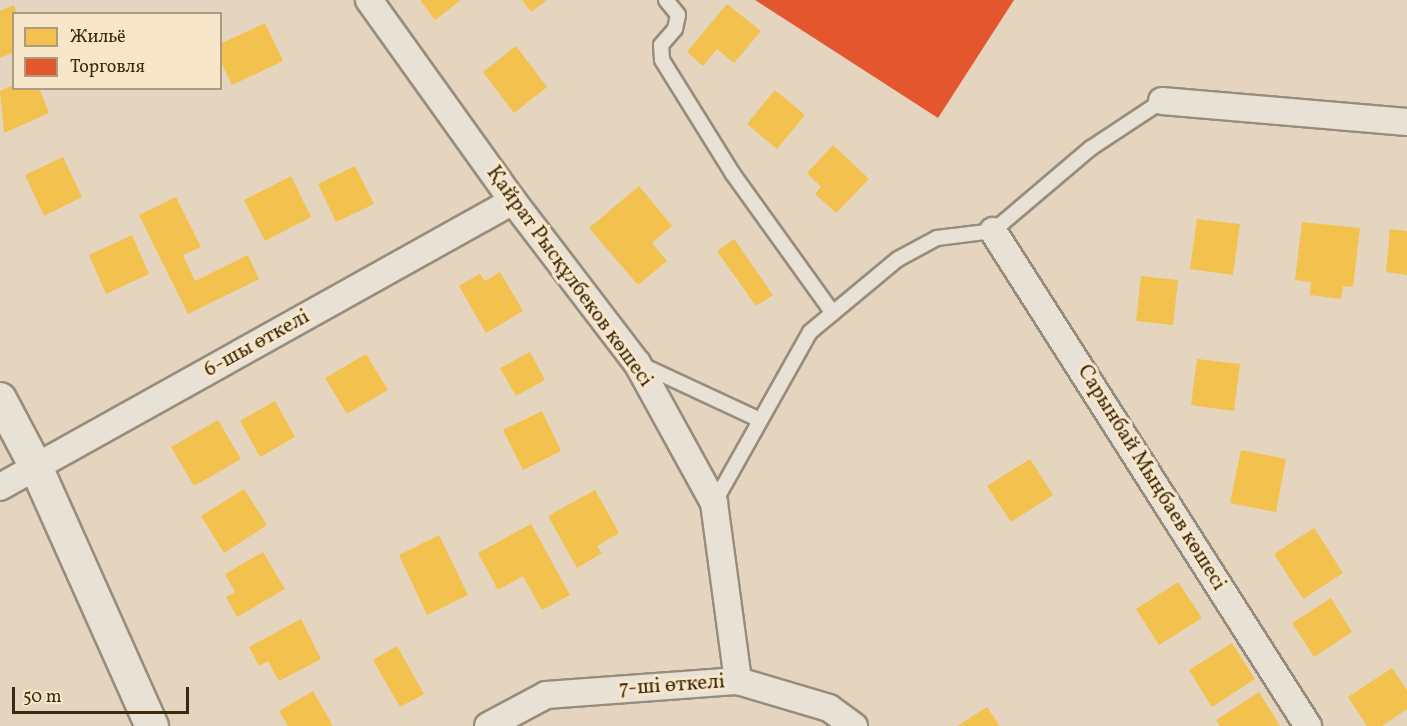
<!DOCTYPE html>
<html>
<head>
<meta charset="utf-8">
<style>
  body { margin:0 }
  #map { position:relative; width:1407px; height:726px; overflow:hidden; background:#e5d5be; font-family:Vollkorn,serif }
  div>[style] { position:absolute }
  .homes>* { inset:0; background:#f2c14e }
  .shops>* { inset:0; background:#e4572e }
  .roads { filter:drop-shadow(2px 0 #988d7d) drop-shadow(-2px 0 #988d7d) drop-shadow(0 2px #988d7d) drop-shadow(0 -2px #988d7d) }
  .service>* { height:14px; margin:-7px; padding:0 7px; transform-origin:7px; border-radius:7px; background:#e8e1d5 }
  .minor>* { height:26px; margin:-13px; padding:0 13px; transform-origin:13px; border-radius:13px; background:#e8e1d5 }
  .tertiary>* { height:32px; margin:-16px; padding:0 16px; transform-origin:16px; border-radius:16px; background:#e8e1d5 }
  span { translate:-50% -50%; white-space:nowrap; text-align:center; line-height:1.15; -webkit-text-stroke:6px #f8e6ca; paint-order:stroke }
  .street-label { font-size:21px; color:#3d2a0d }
  .legend { position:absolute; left:12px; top:12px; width:210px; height:78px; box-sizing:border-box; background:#f8e6ca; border:2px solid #ad9b7e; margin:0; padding:8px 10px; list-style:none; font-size:18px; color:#3d2a0d }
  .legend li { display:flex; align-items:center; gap:12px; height:30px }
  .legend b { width:30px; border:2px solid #ad9b7e }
  .scale { position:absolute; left:12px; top:687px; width:177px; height:27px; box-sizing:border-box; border:3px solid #3d2a0d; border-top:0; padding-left:8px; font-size:18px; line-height:21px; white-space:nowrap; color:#3d2a0d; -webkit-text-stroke:4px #f8e6ca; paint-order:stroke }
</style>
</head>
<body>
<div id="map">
  <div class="homes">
    <i style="clip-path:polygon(420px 0,461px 0,435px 20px)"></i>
    <i style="clip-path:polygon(522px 0,547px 0,531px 12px)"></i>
    <i style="clip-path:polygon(727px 4px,761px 31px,734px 63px,717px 49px,703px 66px,687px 52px)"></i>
    <i style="clip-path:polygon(14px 5px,17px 14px,14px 14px,14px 52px,0 58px,0 11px)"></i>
    <i style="clip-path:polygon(265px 23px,283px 61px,232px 85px,220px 60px,220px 44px)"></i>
    <i style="clip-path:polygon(516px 46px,547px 87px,514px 113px,483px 72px)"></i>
    <i style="clip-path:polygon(14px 85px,14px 88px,39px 88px,49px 113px,4px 133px,0 91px)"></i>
    <i style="clip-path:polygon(775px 90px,805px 115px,777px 149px,747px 124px)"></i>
    <i style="clip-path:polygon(833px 145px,869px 179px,836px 213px,815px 194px,821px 187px,807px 173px)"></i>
    <i style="clip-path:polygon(63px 157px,82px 197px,44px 216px,25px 175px)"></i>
    <i style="clip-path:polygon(355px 166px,374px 204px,336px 222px,318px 184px)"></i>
    <i style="clip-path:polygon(291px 176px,311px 217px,265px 241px,244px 200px)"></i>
    <i style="clip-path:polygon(639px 186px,672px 226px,652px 243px,667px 261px,638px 285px,589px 228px)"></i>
    <i style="clip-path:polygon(176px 197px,201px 247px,183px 255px,195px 281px,248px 255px,259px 279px,188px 314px,139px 215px)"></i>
    <i style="clip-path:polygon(1197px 219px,1240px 224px,1233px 275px,1190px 269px)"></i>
    <i style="clip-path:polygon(1302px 222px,1360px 228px,1353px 287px,1343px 286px,1341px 299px,1310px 295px,1311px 282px,1295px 280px)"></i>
    <i style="clip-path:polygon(1390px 229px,1407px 231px,1407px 275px,1386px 272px)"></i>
    <i style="clip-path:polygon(132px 235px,149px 274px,106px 294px,89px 255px)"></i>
    <i style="clip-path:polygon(734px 239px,773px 295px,756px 306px,717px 251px)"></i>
    <i style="clip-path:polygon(500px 272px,523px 311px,486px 333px,459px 286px,480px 274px,485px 281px)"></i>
    <i style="clip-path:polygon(1141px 276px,1178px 280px,1173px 325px,1136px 321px)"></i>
    <i style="clip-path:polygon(530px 352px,545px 380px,516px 396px,500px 368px)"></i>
    <i style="clip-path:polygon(366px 354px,388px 390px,347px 414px,325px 378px)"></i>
    <i style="clip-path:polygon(1197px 359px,1240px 364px,1234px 411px,1191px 405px)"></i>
    <i style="clip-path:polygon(275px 401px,295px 437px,260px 457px,240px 421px)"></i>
    <i style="clip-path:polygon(542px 411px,561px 451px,523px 470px,503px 430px)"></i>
    <i style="clip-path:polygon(218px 420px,241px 459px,194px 486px,171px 447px)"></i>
    <i style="clip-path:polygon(1241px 450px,1286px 459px,1276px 512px,1230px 503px)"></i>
    <i style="clip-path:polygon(1030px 459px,1053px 495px,1011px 522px,987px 486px)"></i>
    <i style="clip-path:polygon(244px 489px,267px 525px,224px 553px,201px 516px)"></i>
    <i style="clip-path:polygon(595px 490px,619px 533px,597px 546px,602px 553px,577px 568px,548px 516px)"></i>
    <i style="clip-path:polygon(531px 524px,570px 595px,542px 610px,523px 576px,498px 590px,478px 553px)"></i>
    <i style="clip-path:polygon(1314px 528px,1343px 573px,1303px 599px,1274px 554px)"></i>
    <i style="clip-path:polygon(439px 535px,468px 595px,427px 615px,399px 555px)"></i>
    <i style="clip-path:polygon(263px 552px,285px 589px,237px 617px,226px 597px,235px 592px,225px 574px)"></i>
    <i style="clip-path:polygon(1178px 582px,1202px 618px,1159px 645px,1136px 609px)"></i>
    <i style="clip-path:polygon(1331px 598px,1352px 632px,1314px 657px,1292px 623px)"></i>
    <i style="clip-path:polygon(301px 619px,321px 659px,279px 681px,268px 661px,259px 666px,249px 647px)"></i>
    <i style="clip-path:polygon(1232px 643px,1255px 679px,1212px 707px,1189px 670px)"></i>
    <i style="clip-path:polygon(397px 646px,424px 694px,400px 707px,373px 660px)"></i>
    <i style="clip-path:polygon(1392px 668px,1407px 690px,1407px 709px,1382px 726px,1367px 726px,1348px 697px)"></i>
    <i style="clip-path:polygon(313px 691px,333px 726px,288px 726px,279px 711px)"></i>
    <i style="clip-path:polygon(1259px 692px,1280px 726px,1220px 726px,1216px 720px)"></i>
    <i style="clip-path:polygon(987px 707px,1000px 726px,957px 726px)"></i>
  </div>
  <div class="shops">
    <i style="clip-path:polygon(755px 0,1014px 0,938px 118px)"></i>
  </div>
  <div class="roads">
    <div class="service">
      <i style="left:666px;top:0;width:19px;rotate:51deg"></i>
      <i style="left:678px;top:15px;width:14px;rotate:102deg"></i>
      <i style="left:675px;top:29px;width:21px;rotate:131deg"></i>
      <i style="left:661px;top:45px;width:15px;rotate:86deg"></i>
      <i style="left:662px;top:60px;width:134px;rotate:58.1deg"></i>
      <i style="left:733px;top:174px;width:171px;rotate:54.3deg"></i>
      <i style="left:642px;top:365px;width:130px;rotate:25deg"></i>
      <i style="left:714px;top:503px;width:196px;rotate:-60.7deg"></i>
      <i style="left:810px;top:332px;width:114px;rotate:-39.7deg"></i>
      <i style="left:898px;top:259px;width:44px;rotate:-28.3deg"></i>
      <i style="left:937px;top:238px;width:56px;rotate:-7.1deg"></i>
      <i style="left:993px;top:231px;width:128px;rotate:-40.3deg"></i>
      <i style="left:1091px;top:148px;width:85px;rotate:-33.5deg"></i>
    </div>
    <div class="minor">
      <i style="left:369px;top:0;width:247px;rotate:54.4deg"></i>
      <i style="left:513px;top:201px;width:204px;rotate:52.6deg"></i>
      <i style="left:637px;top:363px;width:160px;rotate:61.2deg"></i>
      <i style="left:714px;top:503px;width:180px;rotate:82.3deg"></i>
      <i style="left:1162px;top:101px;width:246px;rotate:4.9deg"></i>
      <i style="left:993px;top:231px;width:587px;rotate:57.53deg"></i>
      <i style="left:0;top:487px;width:587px;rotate:-29.14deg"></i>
      <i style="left:488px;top:726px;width:66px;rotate:-28.1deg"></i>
      <i style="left:546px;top:695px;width:193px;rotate:-4.2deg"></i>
      <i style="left:738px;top:681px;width:95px;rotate:16.5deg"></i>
      <i style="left:829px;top:708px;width:31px;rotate:36deg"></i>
    </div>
    <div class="tertiary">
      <i style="left:0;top:399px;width:77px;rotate:62.1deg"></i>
      <i style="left:36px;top:467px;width:284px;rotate:65.9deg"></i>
    </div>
  </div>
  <div class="street-label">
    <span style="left:569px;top:277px;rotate:54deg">Қайрат Рысқұлбеков көшесі</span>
    <span style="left:257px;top:344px;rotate:-29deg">6-шы өткелі</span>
    <span style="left:1151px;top:478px;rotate:58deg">Сарынбай Мыңбаев көшесі</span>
    <span style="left:672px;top:686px;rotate:-4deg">7-ші өткелі</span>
  </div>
  <ul class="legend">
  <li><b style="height:16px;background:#f2c14e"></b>Жильё</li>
  <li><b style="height:16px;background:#e4572e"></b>Торговля</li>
  </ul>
  <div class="scale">50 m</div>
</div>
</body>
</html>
